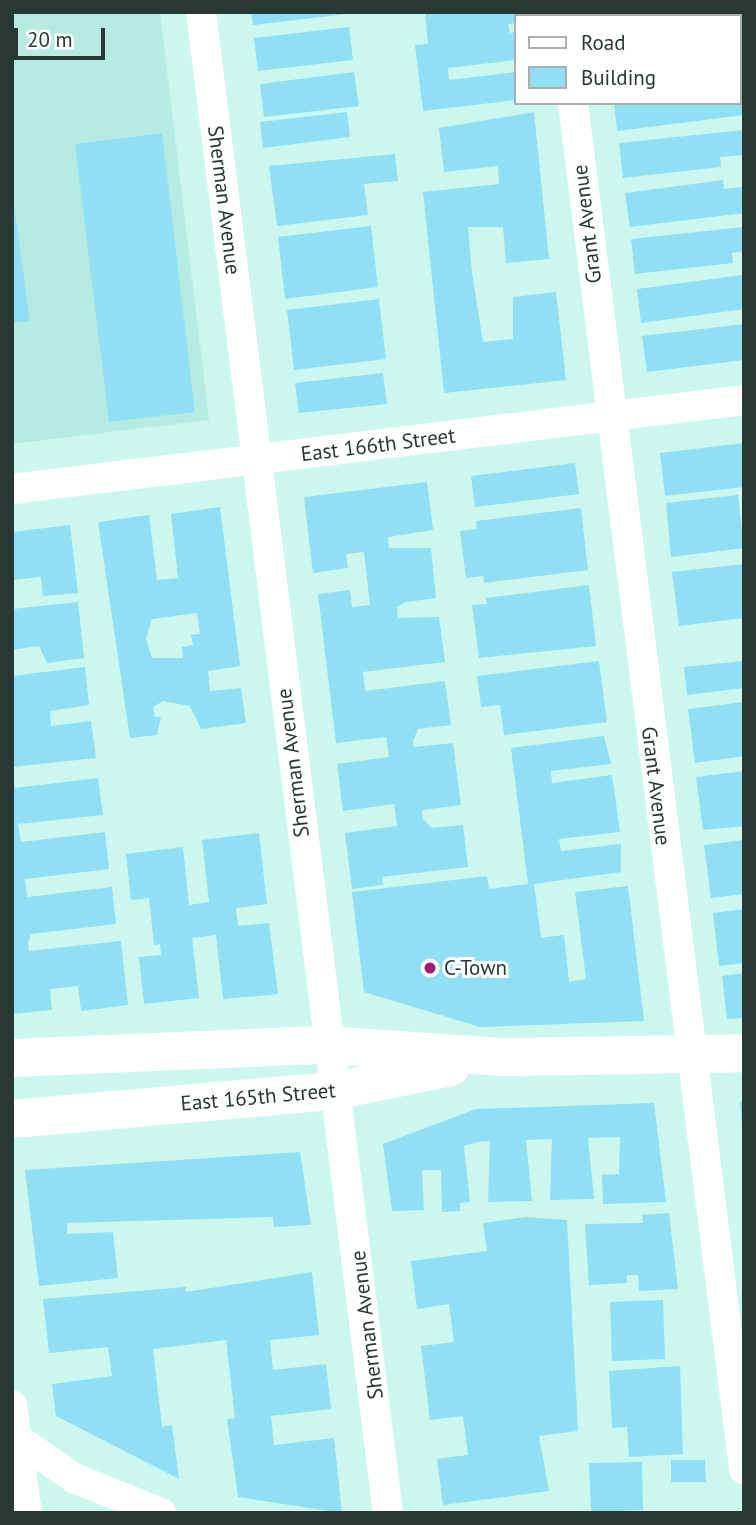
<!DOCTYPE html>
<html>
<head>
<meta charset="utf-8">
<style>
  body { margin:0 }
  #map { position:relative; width:756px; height:1525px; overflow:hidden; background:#cbf7ef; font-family:"PT Sans",sans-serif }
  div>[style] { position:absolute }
  .built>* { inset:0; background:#b7ebe2 }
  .building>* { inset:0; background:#90dff4 }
  .minor>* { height:30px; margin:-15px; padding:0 15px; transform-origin:15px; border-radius:15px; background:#fff }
  .tertiary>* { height:38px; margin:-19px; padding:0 19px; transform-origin:19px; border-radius:19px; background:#fff }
  .dots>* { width:19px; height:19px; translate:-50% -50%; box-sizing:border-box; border:4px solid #fff; border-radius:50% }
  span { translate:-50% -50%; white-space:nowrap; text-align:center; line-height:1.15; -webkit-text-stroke:6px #fff; paint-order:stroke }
  .street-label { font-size:21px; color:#273835 }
  .poi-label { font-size:21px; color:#273835 }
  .left { translate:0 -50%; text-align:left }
  .frame { position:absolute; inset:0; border:14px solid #273835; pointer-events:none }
  .legend { position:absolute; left:514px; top:14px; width:228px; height:91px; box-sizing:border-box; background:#fff; border:2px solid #a9afae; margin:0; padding:9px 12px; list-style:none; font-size:21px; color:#273835 }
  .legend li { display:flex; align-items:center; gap:14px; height:35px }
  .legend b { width:35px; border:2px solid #a9afae }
  .scale { position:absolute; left:14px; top:28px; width:91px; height:32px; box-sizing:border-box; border:4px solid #273835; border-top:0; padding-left:9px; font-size:21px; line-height:24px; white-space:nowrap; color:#273835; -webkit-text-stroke:5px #fff; paint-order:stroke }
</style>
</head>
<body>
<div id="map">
  <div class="built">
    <i style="clip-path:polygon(12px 12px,160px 12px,209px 420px,12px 444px)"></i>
  </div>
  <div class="building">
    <i style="clip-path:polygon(251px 12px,346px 12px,346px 14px,253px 25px)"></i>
    <i style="clip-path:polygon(514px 12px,515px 23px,508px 24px,510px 33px,516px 32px,516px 60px,448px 68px,449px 80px,516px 72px,516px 100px,423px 111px,415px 45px,428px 44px,425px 13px)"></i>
    <i style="clip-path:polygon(602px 12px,726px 12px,727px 16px,603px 16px)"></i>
    <i style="clip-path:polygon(349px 27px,353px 60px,258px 71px,254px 38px)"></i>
    <i style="clip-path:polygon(354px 72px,359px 106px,264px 117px,260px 84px)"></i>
    <i style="clip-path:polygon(744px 89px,744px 115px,617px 131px,614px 103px,740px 103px)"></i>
    <i style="clip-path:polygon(347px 112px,350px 137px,263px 148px,260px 122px)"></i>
    <i style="clip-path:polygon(534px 112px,549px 259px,506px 263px,503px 227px,468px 227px,472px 273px,483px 342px,513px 339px,513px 297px,556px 292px,566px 380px,444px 393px,423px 192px,499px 184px,498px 166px,444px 172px,439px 128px)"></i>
    <i style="clip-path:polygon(743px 130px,744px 155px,720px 157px,721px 167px,623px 178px,619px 143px)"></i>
    <i style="clip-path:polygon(162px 133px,195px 412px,109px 422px,75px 144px)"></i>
    <i style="clip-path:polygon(395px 154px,398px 181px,364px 184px,368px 215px,277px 226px,269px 166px)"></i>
    <i style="clip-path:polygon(723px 180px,724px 189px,744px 187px,744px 213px,630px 227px,625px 193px)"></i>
    <i style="clip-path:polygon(12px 191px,30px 321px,12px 323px)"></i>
    <i style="clip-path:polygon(371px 226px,378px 287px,285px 299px,278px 237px)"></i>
    <i style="clip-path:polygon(744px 227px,744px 251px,732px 253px,733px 263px,635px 274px,631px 239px)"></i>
    <i style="clip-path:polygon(742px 275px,744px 309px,641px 323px,637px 289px)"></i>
    <i style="clip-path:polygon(379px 299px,386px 359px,294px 370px,287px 310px)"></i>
    <i style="clip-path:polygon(744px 324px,744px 360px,647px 372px,642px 336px)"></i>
    <i style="clip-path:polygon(383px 373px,387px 404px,299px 413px,295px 383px)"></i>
    <i style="clip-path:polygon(744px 443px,744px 487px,665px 496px,660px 453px)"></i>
    <i style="clip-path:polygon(575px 463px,579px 494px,475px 507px,471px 476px)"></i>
    <i style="clip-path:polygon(427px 482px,433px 530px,388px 537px,389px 548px,431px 548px,436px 598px,406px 602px,397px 607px,398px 618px,439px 617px,445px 662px,363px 672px,365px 691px,445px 681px,451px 725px,418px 729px,413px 741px,414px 747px,453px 743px,461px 805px,422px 810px,423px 819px,432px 828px,463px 825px,468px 867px,382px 877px,383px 885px,352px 889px,345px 833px,397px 826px,394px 804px,343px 811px,337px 764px,389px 757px,386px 737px,336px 743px,318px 594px,350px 590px,352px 607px,370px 605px,364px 552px,346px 554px,348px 568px,313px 573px,304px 497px)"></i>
    <i style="clip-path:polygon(738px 495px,744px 548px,671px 557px,666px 503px)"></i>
    <i style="clip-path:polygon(evenodd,220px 507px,240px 666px,208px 671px,210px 691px,241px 688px,246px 723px,201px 729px,190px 706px,163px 701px,153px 707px,155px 717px,161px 717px,157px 735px,130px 738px,98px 522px,149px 515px,157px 580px,178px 578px,171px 514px,220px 507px,197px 613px,200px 634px,191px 635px,193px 645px,182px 647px,183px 658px,152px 658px,146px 639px,152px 619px,197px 613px)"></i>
    <i style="clip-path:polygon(581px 508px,588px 570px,484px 583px,483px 576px,466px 578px,460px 531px,477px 529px,476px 521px)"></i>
    <i style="clip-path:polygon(70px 525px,78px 593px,43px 596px,41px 577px,12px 580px,12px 532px)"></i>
    <i style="clip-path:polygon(744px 564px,744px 618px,679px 626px,672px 572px)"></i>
    <i style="clip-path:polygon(589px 585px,596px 646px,479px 658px,472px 605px,487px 604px,486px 598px)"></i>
    <i style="clip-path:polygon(78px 602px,84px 658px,47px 663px,39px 646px,12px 650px,12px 609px)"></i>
    <i style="clip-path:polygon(599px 661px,607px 722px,504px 735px,500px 705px,481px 707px,477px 676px)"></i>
    <i style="clip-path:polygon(744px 661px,744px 688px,687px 695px,684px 667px)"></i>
    <i style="clip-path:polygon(85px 667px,89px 705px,50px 711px,51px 726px,91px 721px,96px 758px,12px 767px,12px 676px)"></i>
    <i style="clip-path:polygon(744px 702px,744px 756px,695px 763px,688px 709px)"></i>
    <i style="clip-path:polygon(604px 736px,611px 764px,551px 771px,552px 783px,612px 775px,620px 832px,559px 839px,561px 851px,621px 844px,621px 872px,534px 884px,541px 938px,564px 935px,569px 982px,586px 979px,575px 892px,628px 886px,644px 1021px,480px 1027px,364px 992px,352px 892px,487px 876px,489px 889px,528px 884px,511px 748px)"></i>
    <i style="clip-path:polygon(744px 771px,744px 826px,703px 830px,696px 777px)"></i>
    <i style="clip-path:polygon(12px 776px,15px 788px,98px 778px,103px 815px,18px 824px,21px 842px,105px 832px,109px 869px,25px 879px,27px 897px,112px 887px,116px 924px,31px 934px,28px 943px,29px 951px,121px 941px,128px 1005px,81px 1011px,78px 986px,50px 989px,52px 1010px,12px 1014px)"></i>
    <i style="clip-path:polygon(259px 833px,267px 904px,236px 908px,238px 926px,269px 923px,278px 994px,223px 999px,216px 935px,192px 938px,199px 998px,144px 1004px,139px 957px,161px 955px,160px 944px,154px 945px,149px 898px,131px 900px,126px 854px,183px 847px,189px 905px,209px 902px,202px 840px)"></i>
    <i style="clip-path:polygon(744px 840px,744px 894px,711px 898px,704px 845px)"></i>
    <i style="clip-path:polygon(744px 909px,744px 963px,719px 966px,713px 913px)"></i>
    <i style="clip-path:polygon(744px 973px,744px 1018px,727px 1019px,722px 976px)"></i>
    <i style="clip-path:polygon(744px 1101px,744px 1124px,742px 1124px,740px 1102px)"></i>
    <i style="clip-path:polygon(654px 1103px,666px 1202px,603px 1204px,602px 1175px,619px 1174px,620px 1137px,588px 1138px,594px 1199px,550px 1200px,552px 1139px,526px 1140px,532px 1201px,488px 1202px,490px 1141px,477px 1142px,464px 1146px,470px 1202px,460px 1203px,460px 1211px,442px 1212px,441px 1170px,422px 1170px,424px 1210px,392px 1211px,383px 1144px,476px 1109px)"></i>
    <i style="clip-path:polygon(300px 1152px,311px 1225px,274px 1227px,273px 1217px,67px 1223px,67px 1234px,113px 1232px,118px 1278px,39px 1286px,25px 1170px)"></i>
    <i style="clip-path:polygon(669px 1213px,678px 1289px,639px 1291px,638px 1275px,627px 1275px,627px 1283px,589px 1285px,585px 1224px,643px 1223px,642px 1215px)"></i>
    <i style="clip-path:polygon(526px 1217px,567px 1220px,578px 1431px,539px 1436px,549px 1491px,443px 1505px,437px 1459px,468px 1455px,463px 1416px,430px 1420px,421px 1346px,454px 1342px,449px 1304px,417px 1309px,411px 1261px,487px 1251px,483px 1223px)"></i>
    <i style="clip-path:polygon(312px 1272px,319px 1335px,270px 1340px,273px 1370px,326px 1364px,331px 1409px,271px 1416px,274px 1445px,334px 1438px,342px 1513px,238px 1497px,227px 1419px,235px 1418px,226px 1340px,153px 1349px,162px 1427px,172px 1425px,179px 1479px,56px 1416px,52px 1384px,112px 1376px,108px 1347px,49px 1353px,43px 1299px,186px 1287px,186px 1292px)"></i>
    <i style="clip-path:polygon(663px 1300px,665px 1359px,612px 1361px,610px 1302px)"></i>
    <i style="clip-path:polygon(680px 1366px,683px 1454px,629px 1457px,627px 1427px,612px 1428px,609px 1371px)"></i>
    <i style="clip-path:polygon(671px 1460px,705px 1460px,706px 1482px,671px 1482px)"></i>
    <i style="clip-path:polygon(642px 1462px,643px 1510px,591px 1512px,589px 1463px)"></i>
  </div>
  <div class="minor">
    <i style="left:201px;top:12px;width:1513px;rotate:82.9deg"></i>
    <i style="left:562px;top:12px;width:4px;rotate:90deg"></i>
    <i style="left:573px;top:103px;width:1377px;rotate:82.86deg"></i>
    <i style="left:12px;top:489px;width:737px;rotate:-6.93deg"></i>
    <i style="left:12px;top:1405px;width:109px;rotate:82.1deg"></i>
    <i style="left:12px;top:1435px;width:75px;rotate:34.7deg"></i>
    <i style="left:74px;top:1478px;width:94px;rotate:21.9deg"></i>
  </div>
  <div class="tertiary">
    <i style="left:12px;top:1058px;width:314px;rotate:-2.4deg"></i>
    <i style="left:326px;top:1045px;width:175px;rotate:3.9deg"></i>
    <i style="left:501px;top:1057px;width:243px;rotate:-0.9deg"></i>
    <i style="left:12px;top:1119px;width:323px;rotate:-5deg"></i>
    <i style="left:334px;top:1091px;width:119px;rotate:-11.6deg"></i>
  </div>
  <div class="dots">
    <i style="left:430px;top:968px;background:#9f1e70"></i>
  </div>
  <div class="street-label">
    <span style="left:224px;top:200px;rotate:83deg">Sherman Avenue</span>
    <span style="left:587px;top:224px;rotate:-97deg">Grant Avenue</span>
    <span style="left:378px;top:445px;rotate:-7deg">East 166th Street</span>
    <span style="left:293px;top:763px;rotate:-97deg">Sherman Avenue</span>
    <span style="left:656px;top:786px;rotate:83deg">Grant Avenue</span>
    <span style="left:258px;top:1097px;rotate:-5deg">East 165th Street</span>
    <span style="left:367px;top:1325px;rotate:-97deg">Sherman Avenue</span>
  </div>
  <div class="poi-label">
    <span class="left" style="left:444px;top:968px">C-Town</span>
  </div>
  <div class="frame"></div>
  <ul class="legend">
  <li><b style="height:9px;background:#fff"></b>Road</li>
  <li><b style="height:19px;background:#90dff4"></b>Building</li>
  </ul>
  <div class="scale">20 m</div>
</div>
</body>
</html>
